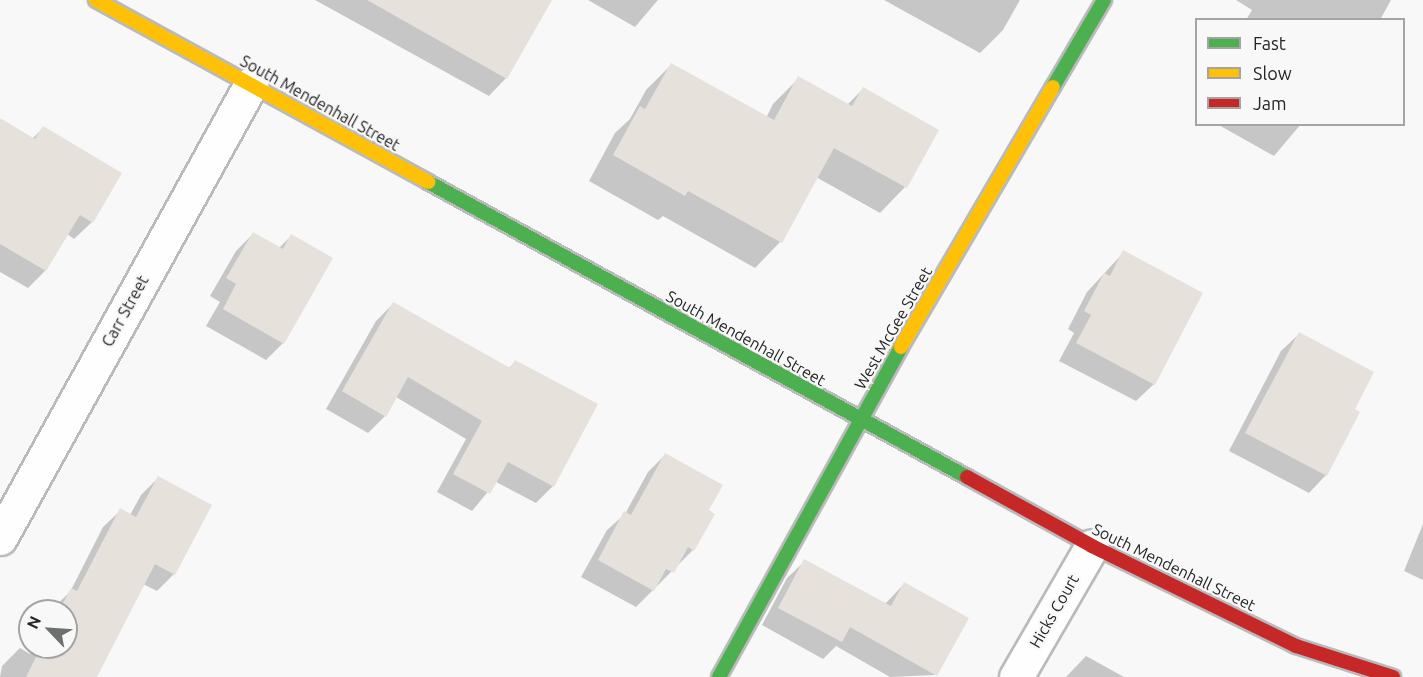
<!DOCTYPE html>
<html>
<head>
<meta charset="utf-8">
<style>
  body { margin:0 }
  #map { position:relative; width:1423px; height:677px; overflow:hidden; background:#f8f8f9; font-family:Ubuntu,sans-serif }
  div>[style] { position:absolute }
  .shadow>* { inset:0; background:#0003 }
  .building>* { inset:0; background:#e7e1dc }
  .roads { filter:drop-shadow(2px 0 #bababb) drop-shadow(-2px 0 #bababb) drop-shadow(0 2px #bababb) drop-shadow(0 -2px #bababb) }
  .street>* { height:33px; margin:-16.5px; padding:0 16.5px; transform-origin:16.5px; border-radius:16.5px; background:#fefefe }
  .fast>* { height:14px; margin:-7px; padding:0 7px; transform-origin:7px; border-radius:7px; background:#4caf50 }
  .slow>* { height:14px; margin:-7px; padding:0 7px; transform-origin:7px; border-radius:7px; background:#ffc107 }
  .jam>* { height:14px; margin:-7px; padding:0 7px; transform-origin:7px; border-radius:7px; background:#c62828 }
  span { translate:-50% -50%; white-space:nowrap; text-align:center; line-height:1.15; -webkit-text-stroke:4.5px #f8f8f9; paint-order:stroke }
  .street-label { font-size:16px; color:#242525 }
  .legend { position:absolute; left:1195px; top:18px; width:210px; height:108px; box-sizing:border-box; background:#f8f8f9; border:2px solid #a3a4a4; margin:0; padding:8px 10px; list-style:none; font-size:18px; color:#242525 }
  .legend li { display:flex; align-items:center; gap:12px; height:30px }
  .legend b { width:30px; border:2px solid #a3a4a4 }
  .north { position:absolute; left:18px; top:599px; width:60px; height:60px; box-sizing:border-box; background:#f8f8f9; border:2px solid #a3a4a4; border-radius:50%; rotate:295deg; font-size:16px; font-weight:700; line-height:24px; text-align:center; color:#242525 }
  .north::after { content:''; display:block; margin:auto; width:21px; height:27px; background:#6e6f6f; clip-path:polygon(50% 0,100% 100%,50% 72%,0 100%) }
</style>
</head>
<body>
<div id="map">
  <div class="shadow">
    <i style="clip-path:polygon(315px 0,551px 0,506px 78px,489px 96px)"></i>
    <i style="clip-path:polygon(588px 0,658px 0,635px 27px)"></i>
    <i style="clip-path:polygon(884px 0,1020px 0,1003px 30px,980px 53px)"></i>
    <i style="clip-path:polygon(1236px 0,1391px 0,1380px 20px,1246px 20px,1252px 10px)"></i>
    <i style="clip-path:polygon(671px 65px,766px 118px,773px 104px,799px 78px,847px 105px,863px 89px,937px 130px,905px 187px,880px 213px,816px 177px,780px 242px,755px 268px,663px 216px,658px 220px,589px 181px,615px 133px,630px 119px,646px 90px)"></i>
    <i style="clip-path:polygon(0 120px,32px 139px,43px 128px,92px 222px,74px 239px,67px 234px,45px 271px,28px 288px,0 272px)"></i>
    <i style="clip-path:polygon(1217px 124px,1301px 124px,1274px 156px)"></i>
    <i style="clip-path:polygon(253px 234px,279px 248px,291px 236px,283px 343px,266px 360px,206px 326px,220px 302px,210px 296px,236px 251px)"></i>
    <i style="clip-path:polygon(1124px 252px,1154px 384px,1136px 401px,1059px 361px,1074px 333px,1068px 329px,1087px 292px)"></i>
    <i style="clip-path:polygon(394px 303px,508px 369px,515px 362px,553px 486px,536px 503px,496px 482px,472px 511px,437px 492px,466px 439px,396px 397px,385px 416px,368px 433px,326px 409px,376px 321px)"></i>
    <i style="clip-path:polygon(1299px 334px,1353px 410px,1326px 475px,1309px 493px,1229px 451px,1281px 351px)"></i>
    <i style="clip-path:polygon(665px 455px,707px 511px,693px 550px,636px 607px,581px 577px,607px 530px,625px 514px,648px 472px)"></i>
    <i style="clip-path:polygon(158px 478px,174px 574px,157px 591px,143px 584px,94px 677px,0 677px,2px 666px,20px 648px,30px 654px,34px 647px,66px 647px,66px 611px,52px 611px,54px 607px,70px 592px,103px 527px,121px 510px,130px 515px,141px 495px)"></i>
    <i style="clip-path:polygon(1423px 524px,1423px 580px,1404px 571px)"></i>
    <i style="clip-path:polygon(805px 561px,885px 604px,904px 584px,967px 618px,935px 675px,890px 677px,836px 646px,823px 659px,762px 625px,787px 578px)"></i>
    <i style="clip-path:polygon(1086px 656px,1124px 677px,1066px 677px)"></i>
  </div>
  <div class="building">
    <i style="clip-path:polygon(367px 0,552px 0,507px 79px)"></i>
    <i style="clip-path:polygon(671px 63px,774px 120px,798px 76px,852px 106px,863px 87px,939px 130px,907px 188px,834px 148px,782px 243px,688px 191px,685px 196px,613px 155px,640px 106px,645px 109px)"></i>
    <i style="clip-path:polygon(0 118px,35px 139px,43px 126px,122px 173px,93px 223px,80px 215px,46px 271px,0 244px)"></i>
    <i style="clip-path:polygon(253px 232px,283px 249px,291px 234px,333px 258px,284px 344px,223px 309px,236px 284px,226px 278px)"></i>
    <i style="clip-path:polygon(1123px 250px,1203px 293px,1155px 385px,1076px 343px,1091px 315px,1084px 311px,1104px 273px,1110px 276px)"></i>
    <i style="clip-path:polygon(393px 302px,510px 368px,515px 360px,598px 404px,554px 487px,508px 462px,490px 494px,453px 474px,482px 421px,408px 377px,386px 417px,342px 391px)"></i>
    <i style="clip-path:polygon(1299px 332px,1374px 372px,1355px 409px,1360px 412px,1327px 476px,1245px 433px)"></i>
    <i style="clip-path:polygon(665px 453px,723px 485px,709px 510px,715px 514px,694px 551px,688px 547px,674px 573px,666px 569px,654px 591px,598px 560px,624px 511px,631px 515px)"></i>
    <i style="clip-path:polygon(158px 476px,212px 505px,175px 575px,155px 564px,97px 677px,26px 677px,41px 647px,66px 647px,66px 611px,59px 611px,71px 588px,77px 591px,120px 508px,136px 517px)"></i>
    <i style="clip-path:polygon(804px 559px,891px 606px,904px 582px,969px 618px,937px 676px,850px 627px,842px 642px,778px 608px)"></i>
  </div>
  <div class="roads">
    <div class="street">
      <i style="left:0;top:538px;width:519px;rotate:-61.06deg"></i>
      <i style="left:1016px;top:677px;width:151px;rotate:-59.9deg"></i>
    </div>
    <div class="fast">
      <i style="left:1053px;top:87px;width:101px;rotate:-59.6deg"></i>
      <i style="left:428px;top:182px;width:614px;rotate:28.69deg"></i>
      <i style="left:719px;top:677px;width:377px;rotate:-61.1deg"></i>
    </div>
    <div class="slow">
      <i style="left:96px;top:0;width:379px;rotate:28.7deg"></i>
      <i style="left:901px;top:347px;width:301px;rotate:-59.7deg"></i>
    </div>
    <div class="jam">
      <i style="left:967px;top:477px;width:143px;rotate:28.9deg"></i>
      <i style="left:1092px;top:546px;width:227px;rotate:26.1deg"></i>
      <i style="left:1296px;top:646px;width:102px;rotate:17.7deg"></i>
    </div>
  </div>
  <div class="street-label">
    <span style="left:320px;top:103px;rotate:29deg">South Mendenhall Street</span>
    <span style="left:125px;top:311px;rotate:-61deg">Carr Street</span>
    <span style="left:893px;top:328px;rotate:-60deg">West McGee Street</span>
    <span style="left:746px;top:338px;rotate:29deg">South Mendenhall Street</span>
    <span style="left:1174px;top:567px;rotate:26deg">South Mendenhall Street</span>
    <span style="left:1054px;top:611px;rotate:-60deg">Hicks Court</span>
  </div>
  <ul class="legend">
  <li><b style="height:8px;background:#4caf50"></b>Fast</li>
  <li><b style="height:8px;background:#ffc107"></b>Slow</li>
  <li><b style="height:8px;background:#c62828"></b>Jam</li>
  </ul>
  <div class="north">N</div>
</div>
</body>
</html>
